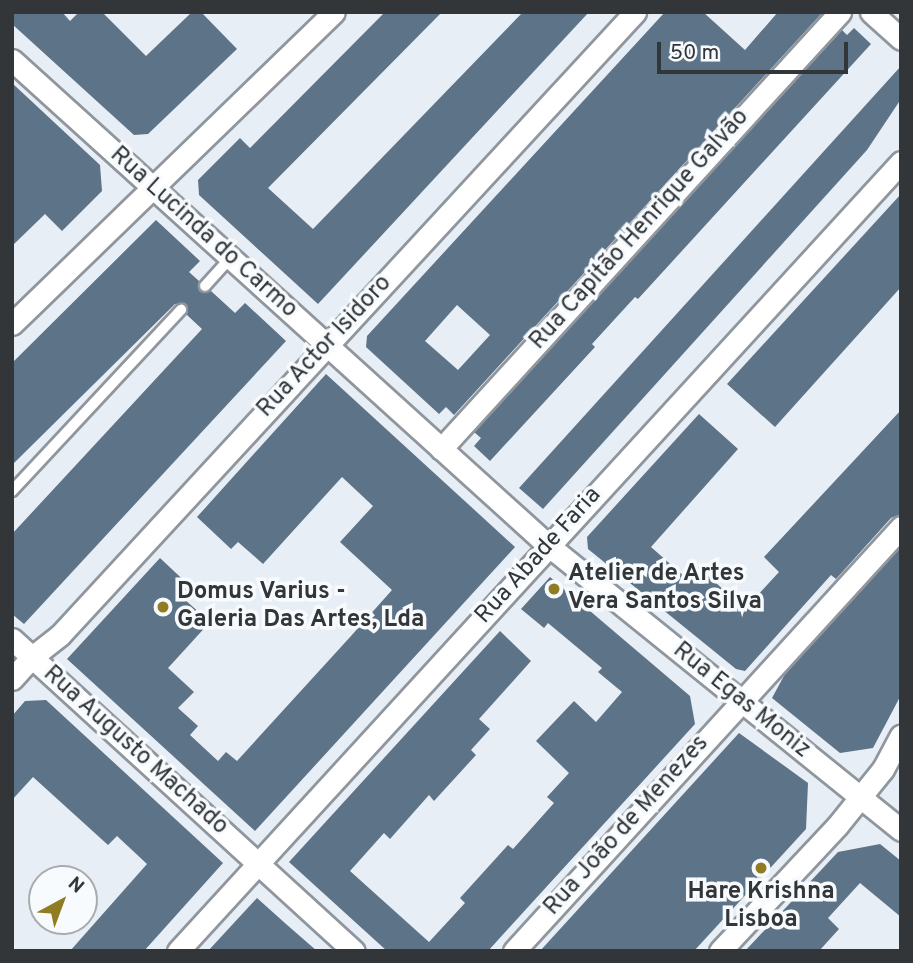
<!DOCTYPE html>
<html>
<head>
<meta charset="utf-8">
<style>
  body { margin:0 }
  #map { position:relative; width:913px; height:963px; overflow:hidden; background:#e7eef5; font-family:Overpass,sans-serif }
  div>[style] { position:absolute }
  .building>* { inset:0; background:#5d7387 }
  .roads { filter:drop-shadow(2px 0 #90969d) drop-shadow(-2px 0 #90969d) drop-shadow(0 2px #90969d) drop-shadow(0 -2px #90969d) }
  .service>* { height:10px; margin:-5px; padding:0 5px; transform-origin:5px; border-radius:5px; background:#fff }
  .minor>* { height:21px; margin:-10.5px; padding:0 10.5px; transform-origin:10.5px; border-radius:10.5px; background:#fff }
  .dots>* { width:19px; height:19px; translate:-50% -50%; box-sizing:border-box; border:4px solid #f8fbfe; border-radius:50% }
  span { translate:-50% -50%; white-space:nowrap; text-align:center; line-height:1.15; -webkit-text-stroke:7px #f8fbfe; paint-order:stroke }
  .street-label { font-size:24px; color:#333639 }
  .poi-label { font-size:24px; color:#333639; font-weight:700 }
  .left { translate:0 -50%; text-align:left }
  .frame { position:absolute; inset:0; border:14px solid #333639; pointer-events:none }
  .north { position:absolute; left:28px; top:865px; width:70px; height:70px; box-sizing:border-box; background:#f8fbfe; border:2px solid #a9acaf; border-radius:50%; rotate:41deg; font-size:19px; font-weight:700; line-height:28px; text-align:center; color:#333639 }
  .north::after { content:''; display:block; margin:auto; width:24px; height:32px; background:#907d23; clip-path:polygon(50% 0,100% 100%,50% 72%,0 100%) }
  .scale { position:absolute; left:657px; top:42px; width:191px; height:32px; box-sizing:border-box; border:4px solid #333639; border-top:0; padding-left:9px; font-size:21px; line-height:24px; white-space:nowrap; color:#333639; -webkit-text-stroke:5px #f8fbfe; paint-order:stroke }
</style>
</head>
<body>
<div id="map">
  <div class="building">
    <i style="clip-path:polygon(12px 12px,62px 12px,70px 21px,79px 12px,102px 12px,146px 56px,192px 12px,201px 12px,237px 49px,148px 134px,134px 135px,12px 24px)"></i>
    <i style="clip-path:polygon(385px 12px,442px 12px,268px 188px,313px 229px,523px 12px,589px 12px,318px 304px,199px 195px,198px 180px,240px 138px,250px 148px)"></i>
    <i style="clip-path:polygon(evenodd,665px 12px,703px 12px,745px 50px,778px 12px,822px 13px,454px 415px,446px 407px,439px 414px,366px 347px,367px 336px,665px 12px,457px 305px,490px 335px,458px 370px,425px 341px,457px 305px)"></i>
    <i style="clip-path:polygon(854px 28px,871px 44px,638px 299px,635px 297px,592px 344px,595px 347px,490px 461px,474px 446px,481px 438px,474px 432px,842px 30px,847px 35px)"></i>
    <i style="clip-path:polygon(901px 66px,901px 99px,867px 150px,543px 509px,519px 488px)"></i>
    <i style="clip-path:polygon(12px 83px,100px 165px,102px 191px,62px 231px,45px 214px,12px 246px)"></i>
    <i style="clip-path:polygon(901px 194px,901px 287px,775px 427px,727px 384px)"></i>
    <i style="clip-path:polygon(156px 220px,200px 261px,189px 272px,199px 281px,199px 291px,211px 291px,235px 313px,245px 303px,286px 341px,24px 624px,12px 614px,12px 534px,202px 329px,187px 315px,186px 304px,175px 304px,12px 465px,12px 363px)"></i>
    <i style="clip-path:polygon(326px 374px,515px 547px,255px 831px,67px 659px,160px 558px,193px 589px,184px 599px,210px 622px,168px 668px,194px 692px,178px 708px,198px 726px,190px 735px,218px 761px,226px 752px,237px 761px,351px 636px,392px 590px,340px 542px,373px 506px,342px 477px,263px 564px,238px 542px,231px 549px,197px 517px)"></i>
    <i style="clip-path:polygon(901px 410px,901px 514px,891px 518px,836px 579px,831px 575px,745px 671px,736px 669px,588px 549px,587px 537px,699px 414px,738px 449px,651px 547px,685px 577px,696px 565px,745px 609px,779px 572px,764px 557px)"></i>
    <i style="clip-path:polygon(901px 547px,901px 695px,873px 748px,840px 753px,772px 698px,785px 674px)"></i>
    <i style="clip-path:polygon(550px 577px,690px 696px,695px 724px,488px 951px,387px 951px,289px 862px,500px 631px,531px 661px,479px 719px,490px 729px,471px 750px,476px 755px,434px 801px,429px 795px,390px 839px,384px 833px,350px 871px,429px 942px,465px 903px,460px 898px,508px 845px,513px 849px,554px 803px,547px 797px,569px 773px,536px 741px,574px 701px,596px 722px,622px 692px,598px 672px,602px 668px,548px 623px,544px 628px,521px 609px)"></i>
    <i style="clip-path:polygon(46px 700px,223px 863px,144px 951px,70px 951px,147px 864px,117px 836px,108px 845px,33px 777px,12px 800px,12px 716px,25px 701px)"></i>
    <i style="clip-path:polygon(739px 733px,808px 783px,806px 829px,694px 951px,540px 951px)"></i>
    <i style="clip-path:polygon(880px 844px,901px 861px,901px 917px,860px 883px,828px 918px,839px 929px,819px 951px,745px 951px,838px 852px)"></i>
    <i style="clip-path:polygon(257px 898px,286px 924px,317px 951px,208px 951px)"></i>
  </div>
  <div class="roads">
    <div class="service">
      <i style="left:205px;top:286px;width:38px;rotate:-48deg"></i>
      <i style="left:12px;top:491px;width:248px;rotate:-47deg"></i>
    </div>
    <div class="minor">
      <i style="left:871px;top:12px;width:40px;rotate:42deg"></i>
      <i style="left:12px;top:60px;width:724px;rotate:42.15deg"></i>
      <i style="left:549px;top:546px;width:452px;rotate:38.9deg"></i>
      <i style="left:12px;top:324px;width:448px;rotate:-44.1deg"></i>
      <i style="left:441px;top:449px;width:592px;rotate:-47.6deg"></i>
      <i style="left:12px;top:639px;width:463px;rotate:42.4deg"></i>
      <i style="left:12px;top:679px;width:30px;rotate:-48deg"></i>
      <i style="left:32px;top:657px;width:36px;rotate:-38deg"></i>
      <i style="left:60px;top:635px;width:848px;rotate:-47.29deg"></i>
      <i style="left:178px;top:951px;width:1070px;rotate:-47.5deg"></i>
      <i style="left:514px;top:951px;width:574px;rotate:-47.61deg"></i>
      <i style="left:720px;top:951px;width:171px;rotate:-46.9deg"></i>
      <i style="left:837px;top:826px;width:73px;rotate:-51.1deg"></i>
      <i style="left:883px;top:769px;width:38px;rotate:-62deg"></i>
    </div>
  </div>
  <div class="dots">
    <i style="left:554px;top:589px;background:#907d23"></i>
    <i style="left:163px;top:607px;background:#907d23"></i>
    <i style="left:761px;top:868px;background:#907d23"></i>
  </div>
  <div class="street-label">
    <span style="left:640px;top:230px;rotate:-48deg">Rua Capitão Henrique Galvão</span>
    <span style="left:203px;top:233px;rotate:42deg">Rua Lucinda do Carmo</span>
    <span style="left:325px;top:347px;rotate:-47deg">Rua Actor Isidoro</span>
    <span style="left:539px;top:556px;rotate:-48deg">Rua Abade Faria</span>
    <span style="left:741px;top:701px;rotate:39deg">Rua Egas Moniz</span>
    <span style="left:135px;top:751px;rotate:42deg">Rua Augusto Machado</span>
    <span style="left:627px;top:826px;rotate:-48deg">Rua João de Menezes</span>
  </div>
  <div class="poi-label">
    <span class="left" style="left:568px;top:589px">Atelier de Artes<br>Vera Santos Silva</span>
    <span class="left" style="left:177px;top:607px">Domus Varius -<br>Galeria Das Artes, Lda</span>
    <span style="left:761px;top:907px">Hare Krishna<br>Lisboa</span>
  </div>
  <div class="frame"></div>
  <div class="north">N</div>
  <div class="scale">50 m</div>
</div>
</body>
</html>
